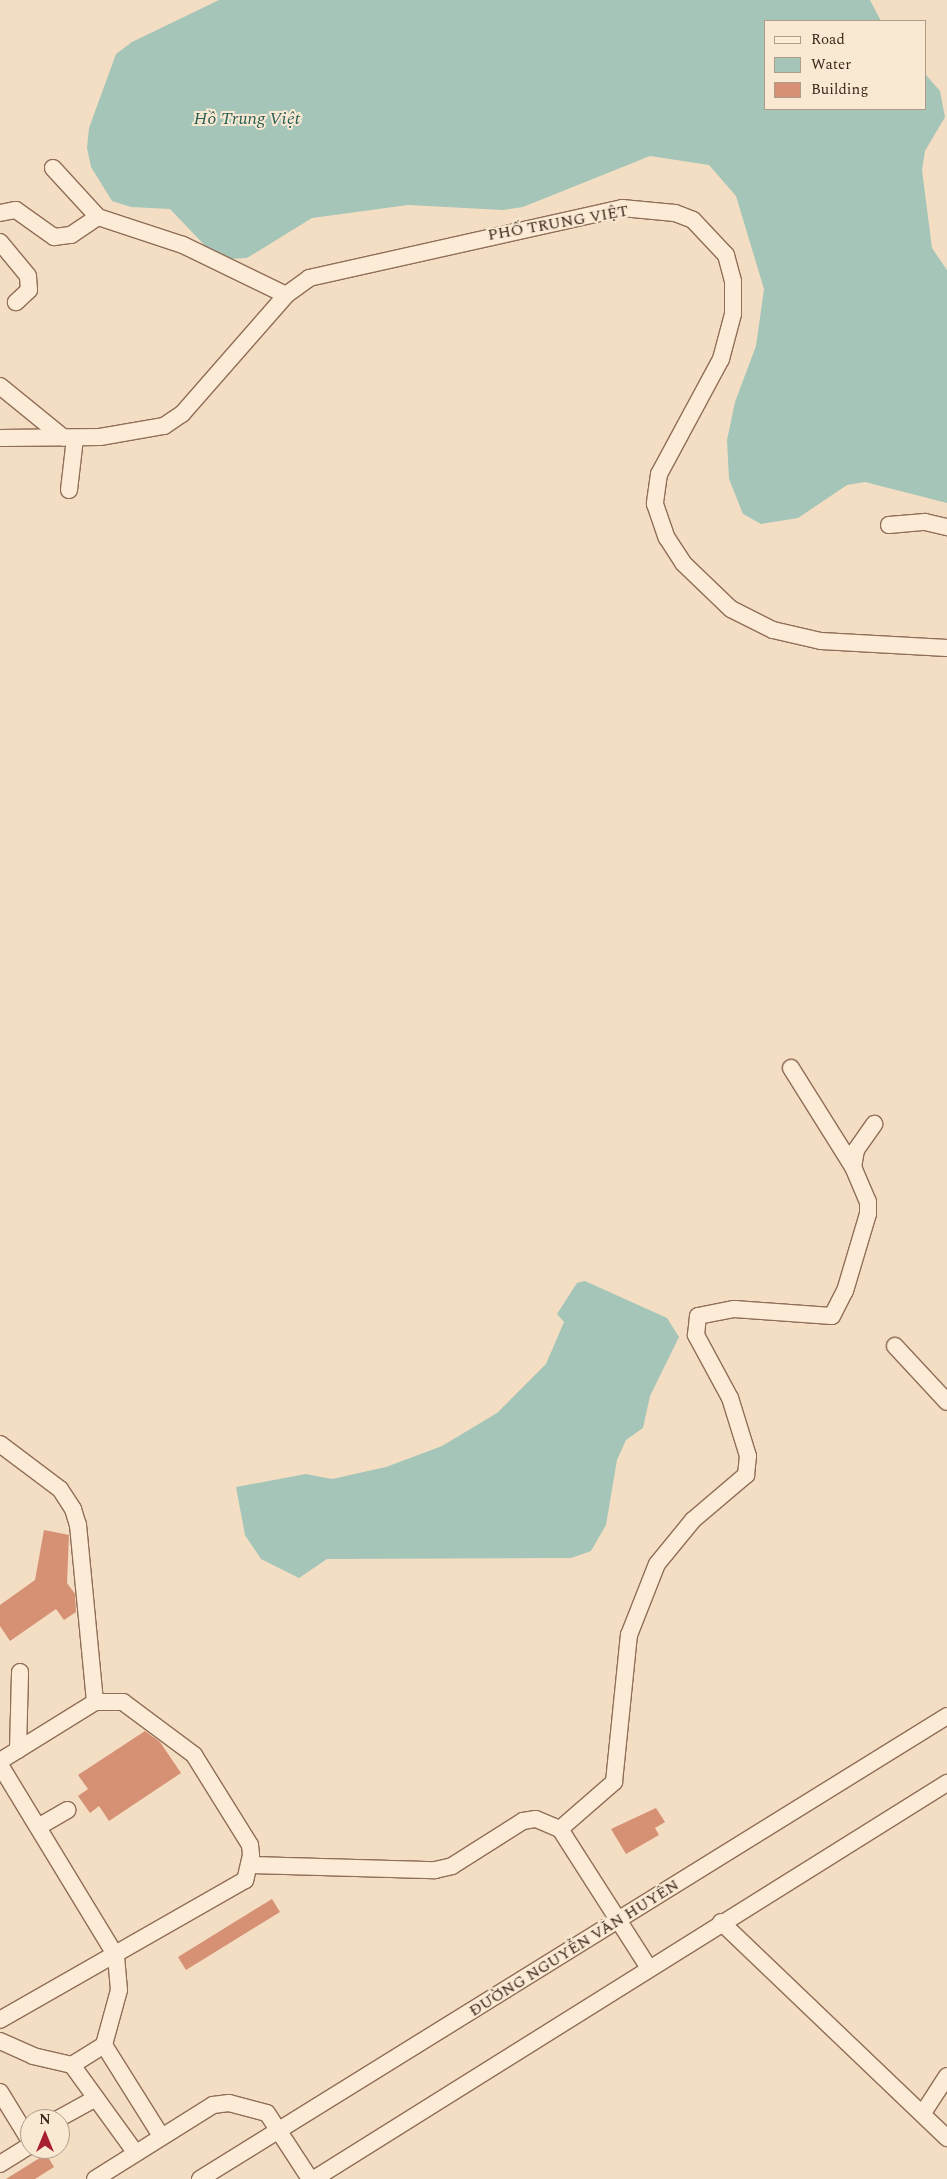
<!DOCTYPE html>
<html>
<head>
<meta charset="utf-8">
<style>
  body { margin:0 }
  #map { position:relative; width:947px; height:2179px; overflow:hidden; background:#f3dec3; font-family:Spectral,serif }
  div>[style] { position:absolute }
  .water>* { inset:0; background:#a5c5b8 }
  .building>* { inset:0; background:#d69074 }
  .roads { filter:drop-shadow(1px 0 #906e57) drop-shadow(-1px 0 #906e57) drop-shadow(0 1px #906e57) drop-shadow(0 -1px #906e57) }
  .minor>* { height:16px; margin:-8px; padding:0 8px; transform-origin:8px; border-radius:8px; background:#fcecd7 }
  span { translate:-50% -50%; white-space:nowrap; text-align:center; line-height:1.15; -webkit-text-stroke:4px #f9e9d3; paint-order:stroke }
  .street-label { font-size:16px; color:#3e281d }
  .water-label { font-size:18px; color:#2a5f55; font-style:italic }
  .legend { position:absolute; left:764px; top:20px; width:162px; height:90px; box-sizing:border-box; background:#f9e9d3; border:1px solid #ae9c8a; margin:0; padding:6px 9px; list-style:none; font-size:15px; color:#3e281d }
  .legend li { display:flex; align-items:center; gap:10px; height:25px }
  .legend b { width:25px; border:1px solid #ae9c8a }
  .north { position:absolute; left:20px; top:2109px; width:50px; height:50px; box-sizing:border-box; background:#f9e9d3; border:1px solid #ae9c8a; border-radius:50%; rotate:0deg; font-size:14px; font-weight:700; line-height:20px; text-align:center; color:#3e281d }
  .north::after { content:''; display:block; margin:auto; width:18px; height:22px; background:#a61f32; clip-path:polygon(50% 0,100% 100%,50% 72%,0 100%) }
</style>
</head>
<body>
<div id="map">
  <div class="water">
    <i style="clip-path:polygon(219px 0,870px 0,881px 21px,766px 21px,766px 109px,926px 109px,926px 75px,940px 91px,945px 117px,925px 151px,922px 170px,932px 248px,947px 270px,947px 503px,865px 482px,847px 485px,798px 518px,761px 524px,743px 514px,729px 479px,727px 440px,735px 402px,756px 346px,764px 289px,736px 196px,709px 165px,650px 156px,523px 207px,503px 210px,408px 205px,312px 218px,247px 258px,228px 259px,211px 252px,170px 209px,131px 207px,112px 201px,91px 167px,87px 148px,89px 128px,116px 54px,132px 42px)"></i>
    <i style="clip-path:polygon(585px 1281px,667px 1318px,679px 1337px,650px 1396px,643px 1428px,626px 1440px,617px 1460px,606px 1525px,591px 1551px,571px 1558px,327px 1559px,299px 1578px,261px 1559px,245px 1535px,236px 1487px,306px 1474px,332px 1479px,386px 1467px,442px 1446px,497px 1413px,546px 1364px,564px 1322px,557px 1314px,577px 1283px)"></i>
  </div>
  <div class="building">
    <i style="clip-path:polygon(44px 1530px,69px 1535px,67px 1583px,75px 1594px,76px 1612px,64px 1620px,56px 1609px,10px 1641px,0 1626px,0 1605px,35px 1580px)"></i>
    <i style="clip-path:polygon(145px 1731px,160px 1742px,181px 1773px,109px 1821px,99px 1806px,90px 1813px,78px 1796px,88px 1789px,78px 1775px)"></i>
    <i style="clip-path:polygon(656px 1808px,665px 1822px,655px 1828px,659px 1835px,626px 1854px,611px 1829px)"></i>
    <i style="clip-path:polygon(272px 1899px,280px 1912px,186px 1970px,178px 1957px)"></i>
    <i style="clip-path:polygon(46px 2154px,54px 2167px,35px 2179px,6px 2179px)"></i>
  </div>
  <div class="roads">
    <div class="minor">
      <i style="left:53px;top:168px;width:67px;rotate:47.4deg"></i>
      <i style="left:98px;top:217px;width:89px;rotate:18.2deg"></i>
      <i style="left:183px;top:245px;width:114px;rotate:25.9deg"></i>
      <i style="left:0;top:213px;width:16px;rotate:-11deg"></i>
      <i style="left:16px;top:210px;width:47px;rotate:35.4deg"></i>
      <i style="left:54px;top:237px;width:17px;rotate:-7deg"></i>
      <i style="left:71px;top:235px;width:32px;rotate:-34deg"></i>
      <i style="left:0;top:242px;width:44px;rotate:50.5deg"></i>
      <i style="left:28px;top:276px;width:14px;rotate:86deg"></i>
      <i style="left:29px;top:290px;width:18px;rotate:137deg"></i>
      <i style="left:0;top:386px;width:82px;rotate:39.1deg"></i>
      <i style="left:0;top:438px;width:100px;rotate:-0.6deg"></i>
      <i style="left:100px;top:437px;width:65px;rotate:-9.8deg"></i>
      <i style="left:164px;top:426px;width:22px;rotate:-34deg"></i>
      <i style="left:182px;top:414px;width:158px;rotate:-48.8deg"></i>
      <i style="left:286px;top:295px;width:29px;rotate:-36deg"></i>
      <i style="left:309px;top:278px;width:321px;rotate:-12.6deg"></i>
      <i style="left:622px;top:208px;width:53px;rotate:5.4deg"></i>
      <i style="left:675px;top:213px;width:19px;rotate:21deg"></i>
      <i style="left:693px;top:220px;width:48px;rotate:46.7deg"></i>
      <i style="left:726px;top:255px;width:27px;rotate:75deg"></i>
      <i style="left:733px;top:281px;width:33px;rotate:90deg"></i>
      <i style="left:733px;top:314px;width:47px;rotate:104.9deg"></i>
      <i style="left:721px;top:359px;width:131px;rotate:118.3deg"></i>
      <i style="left:659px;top:474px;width:30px;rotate:98deg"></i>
      <i style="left:655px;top:504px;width:36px;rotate:71deg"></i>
      <i style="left:667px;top:538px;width:30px;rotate:57deg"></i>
      <i style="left:683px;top:563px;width:66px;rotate:43.8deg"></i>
      <i style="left:731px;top:609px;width:47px;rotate:26.6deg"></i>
      <i style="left:773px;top:630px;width:49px;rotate:12.9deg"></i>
      <i style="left:821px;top:641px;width:126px;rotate:3.2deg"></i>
      <i style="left:69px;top:490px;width:52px;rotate:-83.4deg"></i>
      <i style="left:889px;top:525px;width:36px;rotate:-5deg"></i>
      <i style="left:925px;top:522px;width:23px;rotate:13deg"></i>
      <i style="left:791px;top:1068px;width:117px;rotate:57.9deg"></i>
      <i style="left:895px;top:1346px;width:76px;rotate:47.1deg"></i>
      <i style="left:0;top:1444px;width:75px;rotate:36.9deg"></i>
      <i style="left:60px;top:1489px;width:24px;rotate:57deg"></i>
      <i style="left:73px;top:1509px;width:17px;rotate:73deg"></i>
      <i style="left:78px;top:1525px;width:178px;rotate:84.5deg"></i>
      <i style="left:18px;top:1750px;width:78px;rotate:-88.5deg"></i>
      <i style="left:0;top:1761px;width:112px;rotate:-31.8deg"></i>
      <i style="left:95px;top:1702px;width:28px"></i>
      <i style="left:123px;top:1702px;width:89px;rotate:36.7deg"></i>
      <i style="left:194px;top:1755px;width:106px;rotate:58.1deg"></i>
      <i style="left:250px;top:1845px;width:10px;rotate:84deg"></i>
      <i style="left:251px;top:1855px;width:26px;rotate:103deg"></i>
      <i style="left:245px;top:1880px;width:282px;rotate:150.3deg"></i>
      <i style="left:0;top:1765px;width:223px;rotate:58.7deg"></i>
      <i style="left:116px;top:1956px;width:34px;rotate:85deg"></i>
      <i style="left:119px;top:1990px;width:57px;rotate:105.3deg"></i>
      <i style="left:104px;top:2045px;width:38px;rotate:148deg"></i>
      <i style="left:38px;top:1827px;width:34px;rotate:-30deg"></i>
      <i style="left:560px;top:1829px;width:72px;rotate:-41deg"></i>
      <i style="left:614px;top:1782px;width:148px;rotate:-84.2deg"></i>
      <i style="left:629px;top:1635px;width:76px;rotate:-68.5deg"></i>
      <i style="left:657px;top:1564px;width:57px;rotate:-50.7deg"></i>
      <i style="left:693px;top:1520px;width:70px;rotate:-40.3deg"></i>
      <i style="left:746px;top:1475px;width:19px;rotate:-84deg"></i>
      <i style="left:748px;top:1456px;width:61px;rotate:-107.2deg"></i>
      <i style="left:730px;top:1398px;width:72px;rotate:-118.4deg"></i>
      <i style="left:696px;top:1335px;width:19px;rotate:-84deg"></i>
      <i style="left:698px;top:1316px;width:37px;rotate:-11deg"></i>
      <i style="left:734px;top:1309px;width:98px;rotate:4.1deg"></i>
      <i style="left:832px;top:1316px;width:28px;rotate:-63deg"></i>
      <i style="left:845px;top:1291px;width:80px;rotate:-73.4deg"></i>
      <i style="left:868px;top:1214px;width:12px;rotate:-90deg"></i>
      <i style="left:868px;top:1202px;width:38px;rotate:-113deg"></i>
      <i style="left:853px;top:1167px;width:17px;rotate:-80deg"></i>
      <i style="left:856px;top:1150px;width:32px;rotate:-55deg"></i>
      <i style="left:251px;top:1865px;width:184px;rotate:1.6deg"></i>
      <i style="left:435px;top:1870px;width:17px;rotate:-13deg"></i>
      <i style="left:452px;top:1866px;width:84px;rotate:-32.4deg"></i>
      <i style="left:523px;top:1821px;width:13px;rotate:-9deg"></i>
      <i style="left:536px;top:1819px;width:26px;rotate:23deg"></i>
      <i style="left:560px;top:1829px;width:165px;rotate:57.4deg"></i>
      <i style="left:721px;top:1922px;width:313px;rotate:43.7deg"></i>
      <i style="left:0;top:2041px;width:36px;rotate:24deg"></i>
      <i style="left:33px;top:2056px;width:40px;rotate:13deg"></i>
      <i style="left:72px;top:2065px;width:107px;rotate:54.1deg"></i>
      <i style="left:104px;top:2045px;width:107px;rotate:57.9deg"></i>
      <i style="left:0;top:2092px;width:57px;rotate:58.5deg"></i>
      <i style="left:923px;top:2113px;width:44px;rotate:-57deg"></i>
      <i style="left:58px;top:2119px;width:43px;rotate:-28.9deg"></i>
      <i style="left:0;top:2164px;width:36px;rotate:-32deg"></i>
      <i style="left:95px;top:2179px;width:139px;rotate:-32.1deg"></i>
      <i style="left:213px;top:2105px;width:16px;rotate:-7deg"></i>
      <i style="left:229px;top:2103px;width:39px;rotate:15deg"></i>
      <i style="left:267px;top:2113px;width:79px;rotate:56.9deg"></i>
      <i style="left:200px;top:2179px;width:879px;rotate:-31.79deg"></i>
      <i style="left:314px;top:2179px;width:747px;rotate:-32.03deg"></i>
    </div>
  </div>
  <div class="street-label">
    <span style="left:558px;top:223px;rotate:-10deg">PHỐ TRUNG VIỆT</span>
    <span style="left:574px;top:1948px;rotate:-32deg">ĐƯỜNG NGUYỄN VĂN HUYÊN</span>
  </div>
  <div class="water-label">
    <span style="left:247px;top:119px">Hồ Trung Việt</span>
  </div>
  <ul class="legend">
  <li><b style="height:6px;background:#fcecd7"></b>Road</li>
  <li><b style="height:14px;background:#a5c5b8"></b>Water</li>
  <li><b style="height:14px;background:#d69074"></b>Building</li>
  </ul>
  <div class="north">N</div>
</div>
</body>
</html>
